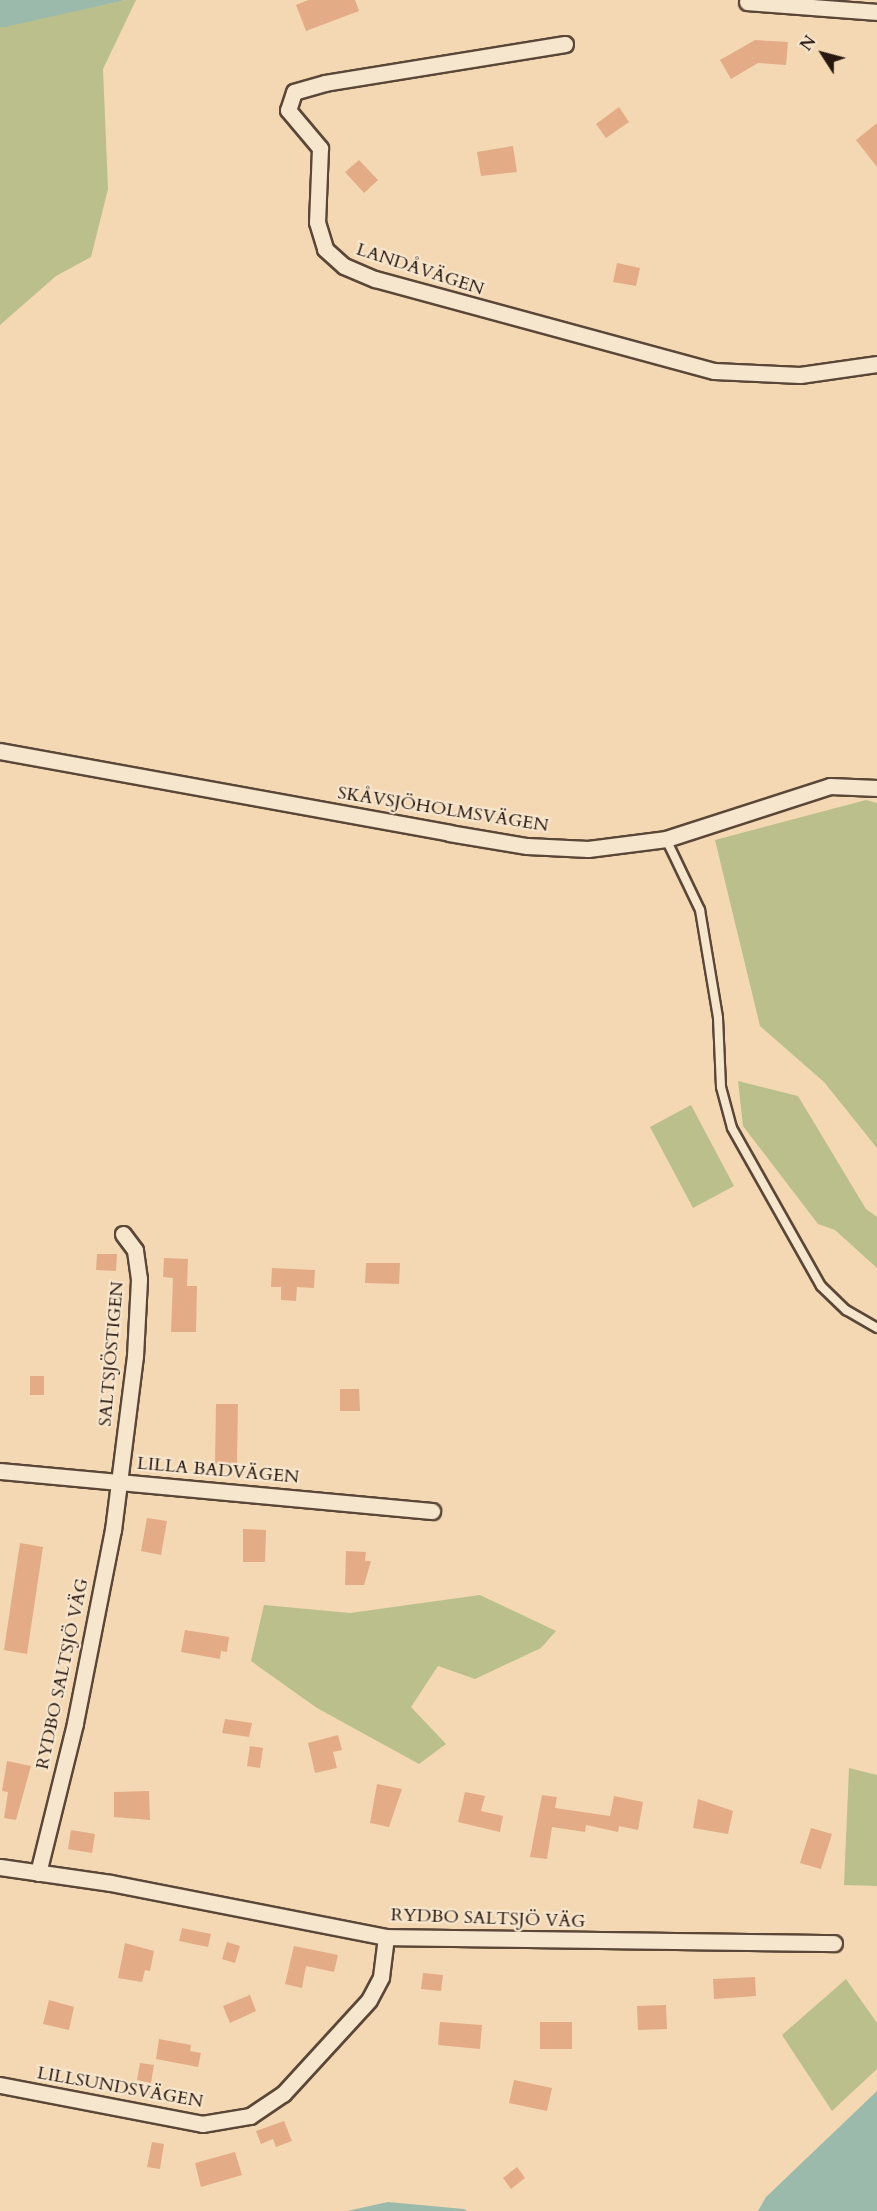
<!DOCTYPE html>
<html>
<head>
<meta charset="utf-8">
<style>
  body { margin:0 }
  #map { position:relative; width:877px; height:2211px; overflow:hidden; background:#f3d8b3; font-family:Cardo,serif }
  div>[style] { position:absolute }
  .green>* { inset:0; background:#bbbf8c }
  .water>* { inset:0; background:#9bbaac }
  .building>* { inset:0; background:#e3ac87 }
  .roads { filter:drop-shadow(2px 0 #5b4737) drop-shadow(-2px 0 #5b4737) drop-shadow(0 2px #5b4737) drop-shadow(0 -2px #5b4737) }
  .lane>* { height:8px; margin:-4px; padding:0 4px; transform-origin:4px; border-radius:4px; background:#f7e6ce }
  .street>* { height:15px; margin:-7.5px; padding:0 7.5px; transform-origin:7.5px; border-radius:7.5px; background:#f7e6ce }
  span { translate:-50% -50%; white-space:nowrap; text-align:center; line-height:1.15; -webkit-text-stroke:4.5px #f7e6ce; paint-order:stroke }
  .street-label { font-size:18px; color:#28170e }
  .north { position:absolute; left:793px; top:24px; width:60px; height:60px; -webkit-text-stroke:4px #f7e6ce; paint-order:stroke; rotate:306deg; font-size:16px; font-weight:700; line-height:24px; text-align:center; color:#28170e }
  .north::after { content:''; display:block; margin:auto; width:21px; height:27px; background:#28170e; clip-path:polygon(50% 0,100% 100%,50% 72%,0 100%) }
</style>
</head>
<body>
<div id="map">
  <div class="green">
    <i style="clip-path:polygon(126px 0,136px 0,103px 69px,108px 189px,91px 257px,56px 276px,0 325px,0 27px)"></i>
    <i style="clip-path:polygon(866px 800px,877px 803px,877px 1148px,824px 1082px,760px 1026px,715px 840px)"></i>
    <i style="clip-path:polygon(738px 1081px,798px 1096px,866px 1209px,877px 1217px,877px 1268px,835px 1230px,818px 1224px,743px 1126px)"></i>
    <i style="clip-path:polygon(691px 1105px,734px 1186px,693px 1208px,650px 1127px)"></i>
    <i style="clip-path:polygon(480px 1595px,556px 1631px,541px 1648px,475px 1679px,438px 1666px,411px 1707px,446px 1744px,419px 1764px,317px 1708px,251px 1661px,264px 1605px,350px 1613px)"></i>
    <i style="clip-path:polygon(849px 1768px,877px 1775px,877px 1886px,844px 1885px)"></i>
    <i style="clip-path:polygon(846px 1979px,877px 2023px,877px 2069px,832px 2111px,782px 2035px)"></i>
  </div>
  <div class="water">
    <i style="clip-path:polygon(0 0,126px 0,5px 27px,0 27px)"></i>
    <i style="clip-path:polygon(877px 2091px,877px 2211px,758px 2211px,766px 2197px)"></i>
    <i style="clip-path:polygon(388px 2202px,464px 2209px,467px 2211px,347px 2211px)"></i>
  </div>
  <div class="building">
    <i style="clip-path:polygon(308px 0,355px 0,359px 11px,306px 31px,296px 5px)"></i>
    <i style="clip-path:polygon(755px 40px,788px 42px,786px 65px,758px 63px,731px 79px,720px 60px)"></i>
    <i style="clip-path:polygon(619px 107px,629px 122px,606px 138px,596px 124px)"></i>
    <i style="clip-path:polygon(877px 123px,877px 167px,856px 140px)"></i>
    <i style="clip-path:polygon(513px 146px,517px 172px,481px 176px,477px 152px)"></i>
    <i style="clip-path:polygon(359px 160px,378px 180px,364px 193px,345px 172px)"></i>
    <i style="clip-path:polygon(617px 263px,640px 268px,636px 286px,613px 282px)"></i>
    <i style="clip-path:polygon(97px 1254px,117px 1254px,116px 1271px,96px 1270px)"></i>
    <i style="clip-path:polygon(164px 1258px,188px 1259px,187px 1286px,197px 1286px,196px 1332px,171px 1332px,173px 1278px,163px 1277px)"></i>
    <i style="clip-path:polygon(366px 1263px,400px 1263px,399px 1284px,365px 1283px)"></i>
    <i style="clip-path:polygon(272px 1268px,315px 1270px,314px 1288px,297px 1287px,296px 1301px,281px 1300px,281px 1287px,271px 1287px)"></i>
    <i style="clip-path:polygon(30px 1376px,44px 1376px,44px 1395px,30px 1395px)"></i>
    <i style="clip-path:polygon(340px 1389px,359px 1389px,360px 1411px,340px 1411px)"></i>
    <i style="clip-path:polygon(216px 1404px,238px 1404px,237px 1464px,215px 1464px)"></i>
    <i style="clip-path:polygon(147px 1518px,167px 1521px,161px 1555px,141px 1551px)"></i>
    <i style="clip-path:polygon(243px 1529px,266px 1530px,265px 1562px,243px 1562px)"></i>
    <i style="clip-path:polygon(20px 1543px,43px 1547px,27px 1654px,4px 1650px)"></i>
    <i style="clip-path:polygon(346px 1551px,366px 1552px,365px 1561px,371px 1561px,364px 1585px,345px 1585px)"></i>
    <i style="clip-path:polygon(185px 1630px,229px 1637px,227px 1652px,221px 1651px,220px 1659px,181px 1652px)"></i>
    <i style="clip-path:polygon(225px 1719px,252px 1723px,249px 1737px,222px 1733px)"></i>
    <i style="clip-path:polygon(338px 1735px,342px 1750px,333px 1752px,337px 1768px,315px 1773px,308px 1743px)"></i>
    <i style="clip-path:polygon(250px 1746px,263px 1748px,260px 1768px,247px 1766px)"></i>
    <i style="clip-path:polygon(7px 1761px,31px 1766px,16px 1820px,4px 1818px,8px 1792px,2px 1791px)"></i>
    <i style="clip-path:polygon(377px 1784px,402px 1789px,389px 1827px,370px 1823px)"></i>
    <i style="clip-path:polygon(149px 1791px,150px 1820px,114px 1817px,114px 1792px)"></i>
    <i style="clip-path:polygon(465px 1792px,485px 1796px,481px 1811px,503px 1816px,500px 1832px,458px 1822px)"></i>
    <i style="clip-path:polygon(542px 1795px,557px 1797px,555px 1808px,610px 1816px,614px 1796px,643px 1802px,638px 1830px,619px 1826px,618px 1832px,586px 1825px,585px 1832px,552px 1827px,547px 1859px,530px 1857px)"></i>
    <i style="clip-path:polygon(698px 1799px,733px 1811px,728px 1834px,693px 1828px)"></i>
    <i style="clip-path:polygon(811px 1828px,832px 1834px,821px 1869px,800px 1863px)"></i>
    <i style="clip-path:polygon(71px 1830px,95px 1834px,92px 1853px,68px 1849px)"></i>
    <i style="clip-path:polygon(182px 1928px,211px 1934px,208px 1947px,179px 1941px)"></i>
    <i style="clip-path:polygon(227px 1942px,240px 1946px,235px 1963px,222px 1959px)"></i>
    <i style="clip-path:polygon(125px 1943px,154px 1951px,150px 1971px,145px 1970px,142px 1982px,118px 1978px)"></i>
    <i style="clip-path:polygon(294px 1946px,338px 1955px,334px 1972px,306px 1966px,302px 1988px,285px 1984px)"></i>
    <i style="clip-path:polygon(423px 1973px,443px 1975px,441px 1991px,421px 1989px)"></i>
    <i style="clip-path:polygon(755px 1977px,756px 1996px,714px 1999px,713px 1979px)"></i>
    <i style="clip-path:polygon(250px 1995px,256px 2011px,230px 2023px,223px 2006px)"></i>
    <i style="clip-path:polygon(49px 2000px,74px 2007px,69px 2030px,43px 2024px)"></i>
    <i style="clip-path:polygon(666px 2005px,667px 2029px,638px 2030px,637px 2006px)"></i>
    <i style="clip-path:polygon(440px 2022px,482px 2025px,480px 2049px,438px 2045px)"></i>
    <i style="clip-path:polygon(540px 2022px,572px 2022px,572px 2049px,540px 2049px)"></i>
    <i style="clip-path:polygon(159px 2039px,191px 2045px,190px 2051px,201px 2053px,198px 2067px,156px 2059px)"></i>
    <i style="clip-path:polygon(140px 2063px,154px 2065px,151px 2083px,137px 2080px)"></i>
    <i style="clip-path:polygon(514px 2080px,552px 2088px,547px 2111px,509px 2103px)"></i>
    <i style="clip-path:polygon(284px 2121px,292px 2141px,276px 2147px,273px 2139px,261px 2144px,256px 2131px)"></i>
    <i style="clip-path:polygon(152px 2142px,164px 2144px,160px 2169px,147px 2167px)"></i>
    <i style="clip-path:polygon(235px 2152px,242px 2175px,201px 2187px,195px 2163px)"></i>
    <i style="clip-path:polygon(517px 2167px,525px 2178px,511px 2189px,503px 2178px)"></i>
  </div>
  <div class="roads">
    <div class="lane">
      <i style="left:666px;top:839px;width:79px;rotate:64.4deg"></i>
      <i style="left:700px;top:910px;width:109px;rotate:80.5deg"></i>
      <i style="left:718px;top:1018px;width:69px;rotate:87.5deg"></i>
      <i style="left:721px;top:1087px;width:42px;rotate:75deg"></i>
      <i style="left:732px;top:1128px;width:181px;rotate:60.6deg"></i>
      <i style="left:821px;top:1286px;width:35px;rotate:44deg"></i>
      <i style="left:846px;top:1310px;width:36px;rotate:30deg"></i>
    </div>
    <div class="street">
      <i style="left:747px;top:2px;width:130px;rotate:4.4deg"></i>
      <i style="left:565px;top:44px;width:243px;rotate:170.8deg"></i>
      <i style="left:325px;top:83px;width:32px;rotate:164deg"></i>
      <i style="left:294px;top:92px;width:19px;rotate:108deg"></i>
      <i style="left:288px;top:110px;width:50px;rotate:49.9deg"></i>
      <i style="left:320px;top:148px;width:74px;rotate:92.3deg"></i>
      <i style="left:317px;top:222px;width:28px;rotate:73deg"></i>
      <i style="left:325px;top:249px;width:25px;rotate:42deg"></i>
      <i style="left:344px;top:266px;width:34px;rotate:23deg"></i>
      <i style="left:375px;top:279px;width:351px;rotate:15.2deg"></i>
      <i style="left:714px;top:371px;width:86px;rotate:2.7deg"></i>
      <i style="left:800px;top:375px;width:78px;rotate:-8.1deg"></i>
      <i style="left:0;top:751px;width:456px;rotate:10.3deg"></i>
      <i style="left:449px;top:833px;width:79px;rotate:9.5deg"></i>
      <i style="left:527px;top:846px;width:61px;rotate:2.8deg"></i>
      <i style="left:588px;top:849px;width:79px;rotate:-7.3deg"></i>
      <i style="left:666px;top:839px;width:172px;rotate:-17.9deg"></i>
      <i style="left:830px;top:786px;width:47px;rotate:2.4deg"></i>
      <i style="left:0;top:1471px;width:434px;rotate:5.3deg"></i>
      <i style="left:0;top:1867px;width:112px;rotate:8.2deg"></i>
      <i style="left:111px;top:1883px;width:280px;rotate:11.1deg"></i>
      <i style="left:386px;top:1937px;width:448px;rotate:0.8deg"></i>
      <i style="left:38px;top:1873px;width:154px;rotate:-76.1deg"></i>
      <i style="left:75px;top:1723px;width:197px;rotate:-78.9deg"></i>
      <i style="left:113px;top:1530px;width:175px;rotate:-82.8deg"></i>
      <i style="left:135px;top:1356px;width:77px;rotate:-87deg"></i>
      <i style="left:139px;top:1279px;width:29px;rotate:-98deg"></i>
      <i style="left:135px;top:1250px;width:20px;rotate:-127deg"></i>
      <i style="left:0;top:2085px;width:206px;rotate:10.9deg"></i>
      <i style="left:202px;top:2124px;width:49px;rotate:-9.5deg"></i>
      <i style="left:250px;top:2116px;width:40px;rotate:-34deg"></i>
      <i style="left:283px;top:2094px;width:127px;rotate:-47.5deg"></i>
      <i style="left:369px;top:2000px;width:26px;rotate:-62deg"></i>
      <i style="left:381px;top:1977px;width:40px;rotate:-82.9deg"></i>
    </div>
  </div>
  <div class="street-label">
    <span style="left:420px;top:270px;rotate:18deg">LANDÅVÄGEN</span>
    <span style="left:443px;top:810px;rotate:9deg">SKÅVSJÖHOLMSVÄGEN</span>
    <span style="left:112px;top:1354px;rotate:-85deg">SALTSJÖSTIGEN</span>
    <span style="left:218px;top:1471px;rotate:5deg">LILLA BADVÄGEN</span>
    <span style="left:63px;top:1674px;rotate:-78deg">RYDBO SALTSJÖ VÄG</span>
    <span style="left:488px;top:1919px;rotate:2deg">RYDBO SALTSJÖ VÄG</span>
    <span style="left:120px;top:2088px;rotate:10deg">LILLSUNDSVÄGEN</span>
  </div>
  <div class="north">N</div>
</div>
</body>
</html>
